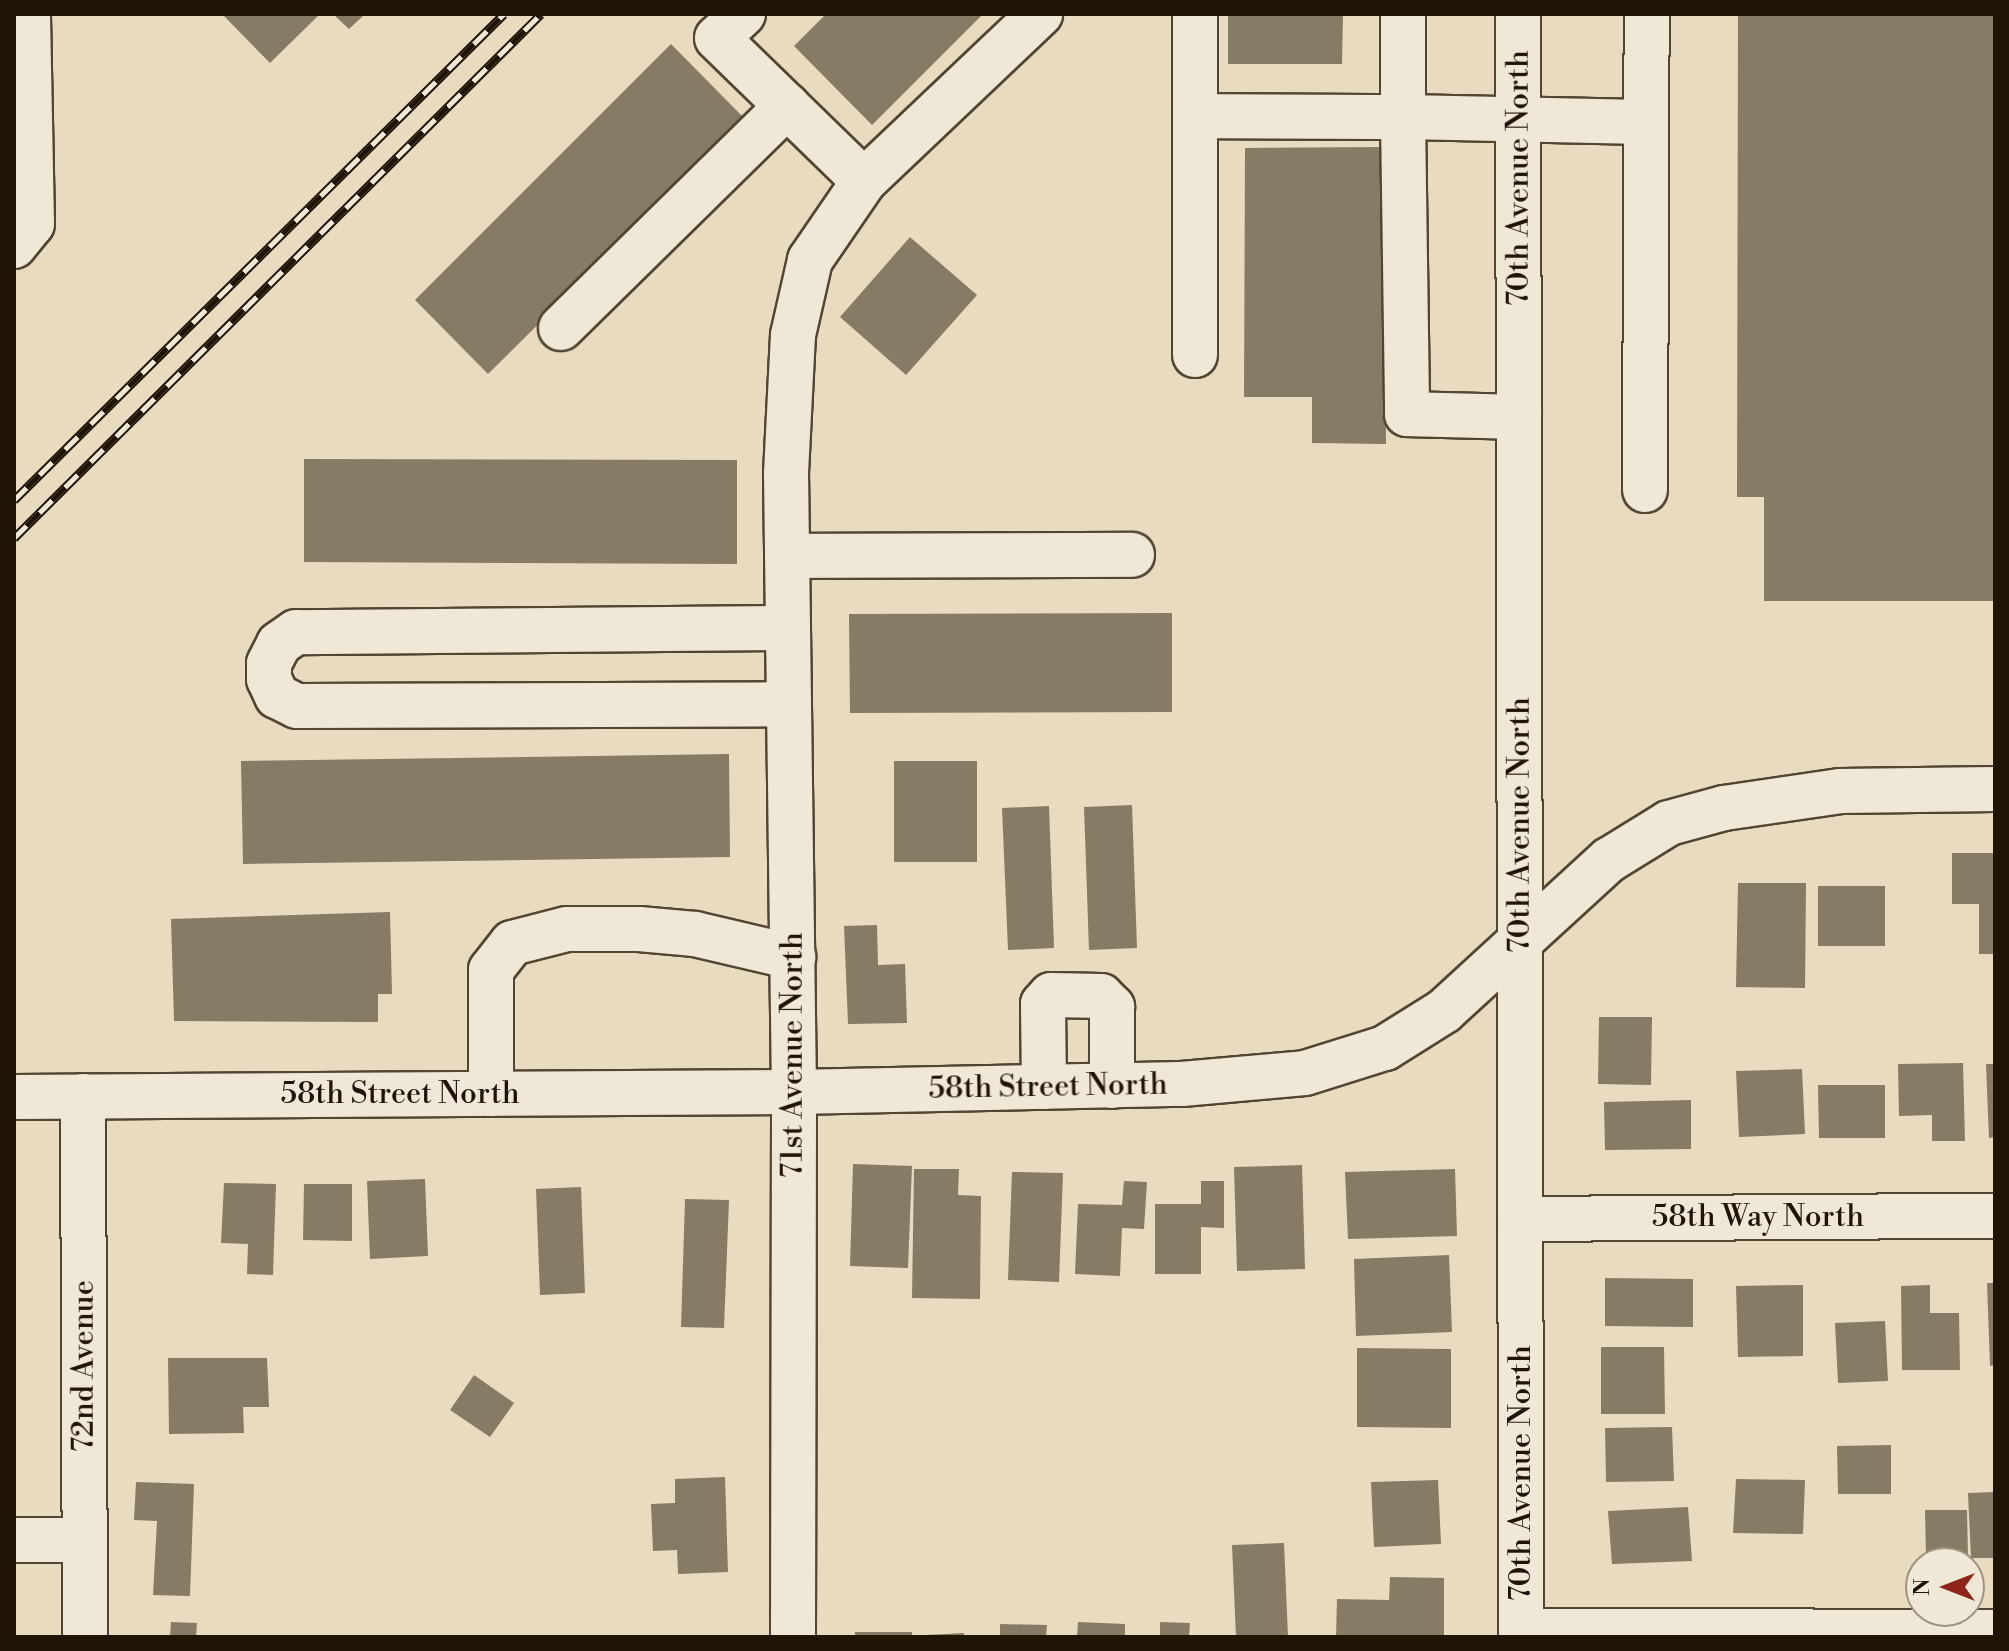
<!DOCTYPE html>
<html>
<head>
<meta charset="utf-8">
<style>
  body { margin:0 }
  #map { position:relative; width:2009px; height:1651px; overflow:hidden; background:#e8dbc0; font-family:"Libre Bodoni",serif }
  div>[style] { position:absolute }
  .building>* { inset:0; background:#887b66 }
  .roads { filter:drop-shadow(2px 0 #524633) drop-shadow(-2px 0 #524633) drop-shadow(0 2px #524633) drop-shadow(0 -2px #524633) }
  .minor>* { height:44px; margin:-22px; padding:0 22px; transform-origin:22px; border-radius:22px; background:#f0e8d6 }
  .rail>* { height:9px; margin-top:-4.5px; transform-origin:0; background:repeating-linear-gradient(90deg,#f0e8d6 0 18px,#201404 0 36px); box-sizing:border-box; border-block:2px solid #201404 }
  span { translate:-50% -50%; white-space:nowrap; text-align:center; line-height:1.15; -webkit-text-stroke:6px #f0e8d6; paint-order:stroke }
  .street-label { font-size:30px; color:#201404 }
  .frame { position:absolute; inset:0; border:16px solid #201404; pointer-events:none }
  .north { position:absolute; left:1905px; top:1547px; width:80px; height:80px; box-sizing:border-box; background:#f0e8d6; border:2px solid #9d9382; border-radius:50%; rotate:270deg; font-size:22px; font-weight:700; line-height:32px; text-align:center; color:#201404 }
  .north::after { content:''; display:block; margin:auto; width:28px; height:36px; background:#8f2418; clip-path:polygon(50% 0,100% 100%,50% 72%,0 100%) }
</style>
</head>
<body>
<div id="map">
  <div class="building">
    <i style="clip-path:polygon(222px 14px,320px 14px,270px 63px)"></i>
    <i style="clip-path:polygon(333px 14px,365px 14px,349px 29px)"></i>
    <i style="clip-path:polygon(826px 14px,983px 14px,872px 125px,794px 46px)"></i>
    <i style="clip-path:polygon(1228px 14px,1343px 14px,1342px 64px,1228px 64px)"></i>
    <i style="clip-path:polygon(1738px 14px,1995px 14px,1995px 601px,1764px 601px,1764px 497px,1737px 497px)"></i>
    <i style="clip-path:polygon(671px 44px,745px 119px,488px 374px,415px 300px)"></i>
    <i style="clip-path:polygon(1384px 147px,1386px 444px,1312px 443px,1312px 397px,1244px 397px,1245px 148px)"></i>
    <i style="clip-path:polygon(910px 237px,977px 295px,906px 375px,840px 317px)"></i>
    <i style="clip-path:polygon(304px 459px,737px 460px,737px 564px,304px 562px)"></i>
    <i style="clip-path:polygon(1172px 613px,1172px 712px,850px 713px,849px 614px)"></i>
    <i style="clip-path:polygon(729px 754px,730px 857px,243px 864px,241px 761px)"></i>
    <i style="clip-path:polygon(894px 761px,977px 761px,977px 862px,894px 862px)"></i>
    <i style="clip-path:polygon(1132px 805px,1137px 948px,1089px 950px,1084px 807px)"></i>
    <i style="clip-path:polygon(1049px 806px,1054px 948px,1008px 950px,1002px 808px)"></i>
    <i style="clip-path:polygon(1952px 853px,1995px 853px,1995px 954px,1979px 954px,1979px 904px,1952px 904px)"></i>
    <i style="clip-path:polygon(1738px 883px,1806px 883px,1805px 988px,1736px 987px)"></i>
    <i style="clip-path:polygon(1818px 886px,1885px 886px,1885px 946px,1818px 946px)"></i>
    <i style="clip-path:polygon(390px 912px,392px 994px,378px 994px,378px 1022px,174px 1021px,171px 919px)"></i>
    <i style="clip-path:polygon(877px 925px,878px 965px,905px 964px,907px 1023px,848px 1024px,844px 926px)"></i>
    <i style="clip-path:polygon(1599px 1017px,1652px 1017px,1651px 1085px,1598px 1084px)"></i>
    <i style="clip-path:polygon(1963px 1063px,1965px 1141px,1932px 1141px,1932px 1115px,1899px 1116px,1898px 1064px)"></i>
    <i style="clip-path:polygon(1986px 1064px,1995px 1064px,1995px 1137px,1989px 1138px)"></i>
    <i style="clip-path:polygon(1802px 1069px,1805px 1134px,1739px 1137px,1736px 1071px)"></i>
    <i style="clip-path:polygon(1818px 1085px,1885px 1085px,1885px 1138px,1819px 1138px)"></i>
    <i style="clip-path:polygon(1691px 1100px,1691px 1149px,1605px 1150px,1604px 1102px)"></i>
    <i style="clip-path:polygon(853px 1164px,912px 1166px,908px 1268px,850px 1266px)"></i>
    <i style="clip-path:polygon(1302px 1165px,1305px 1269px,1237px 1271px,1234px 1167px)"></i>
    <i style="clip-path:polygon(914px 1169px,959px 1169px,958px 1195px,981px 1196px,980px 1299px,912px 1298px)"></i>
    <i style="clip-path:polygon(1455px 1169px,1457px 1236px,1348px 1239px,1345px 1172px)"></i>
    <i style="clip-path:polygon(1012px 1172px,1063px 1173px,1059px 1282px,1008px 1280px)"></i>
    <i style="clip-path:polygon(425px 1179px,428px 1256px,370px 1259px,367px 1181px)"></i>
    <i style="clip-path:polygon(1124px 1181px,1147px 1182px,1144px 1229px,1122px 1228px,1120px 1276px,1075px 1274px,1078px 1204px,1122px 1205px)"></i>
    <i style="clip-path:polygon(1201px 1181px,1224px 1181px,1224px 1228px,1201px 1227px,1201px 1274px,1155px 1274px,1155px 1204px,1201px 1204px)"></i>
    <i style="clip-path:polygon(224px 1183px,276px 1184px,273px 1275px,247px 1274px,248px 1244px,221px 1243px)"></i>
    <i style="clip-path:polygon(304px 1184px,352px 1184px,352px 1241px,303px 1240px)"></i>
    <i style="clip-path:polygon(581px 1187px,585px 1293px,540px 1295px,536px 1189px)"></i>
    <i style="clip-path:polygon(685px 1199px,729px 1200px,724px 1328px,681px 1327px)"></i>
    <i style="clip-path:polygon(1449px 1255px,1452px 1332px,1356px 1336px,1354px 1259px)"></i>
    <i style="clip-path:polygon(1605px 1278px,1693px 1279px,1693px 1327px,1605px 1326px)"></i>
    <i style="clip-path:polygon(1987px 1283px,1995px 1283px,1995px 1365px,1990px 1366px)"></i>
    <i style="clip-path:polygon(1803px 1285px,1803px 1356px,1738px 1357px,1736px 1286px)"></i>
    <i style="clip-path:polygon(1930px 1285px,1930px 1313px,1959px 1313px,1960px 1370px,1902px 1370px,1901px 1286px)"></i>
    <i style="clip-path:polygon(1885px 1321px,1888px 1381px,1838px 1383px,1835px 1323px)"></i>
    <i style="clip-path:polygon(1601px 1347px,1664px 1347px,1665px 1414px,1601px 1414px)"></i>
    <i style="clip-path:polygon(1357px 1348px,1451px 1349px,1451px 1428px,1357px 1427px)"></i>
    <i style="clip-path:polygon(168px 1358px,267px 1358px,269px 1407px,243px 1407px,244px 1433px,169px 1434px)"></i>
    <i style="clip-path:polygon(474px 1375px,514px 1403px,490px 1437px,450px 1410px)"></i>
    <i style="clip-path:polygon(1672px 1427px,1674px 1481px,1606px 1482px,1605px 1428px)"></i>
    <i style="clip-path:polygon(1891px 1445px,1891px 1494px,1838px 1494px,1837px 1446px)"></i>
    <i style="clip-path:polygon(725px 1477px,728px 1572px,678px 1574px,677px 1550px,653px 1551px,651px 1504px,675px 1503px,675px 1479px)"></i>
    <i style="clip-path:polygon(1736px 1479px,1805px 1480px,1803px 1534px,1733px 1533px)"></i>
    <i style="clip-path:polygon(1438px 1480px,1441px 1544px,1374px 1547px,1371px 1482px)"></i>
    <i style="clip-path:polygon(136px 1482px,194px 1484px,190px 1596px,153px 1595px,157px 1521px,134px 1520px)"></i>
    <i style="clip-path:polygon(1995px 1492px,1995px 1558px,1971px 1558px,1968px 1493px)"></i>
    <i style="clip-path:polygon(1688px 1507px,1692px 1561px,1612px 1564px,1608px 1511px)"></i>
    <i style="clip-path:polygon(1925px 1510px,1967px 1510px,1968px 1557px,1926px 1557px)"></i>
    <i style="clip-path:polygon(1284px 1543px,1288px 1637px,1236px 1637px,1232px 1545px)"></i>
    <i style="clip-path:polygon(1390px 1577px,1444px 1578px,1444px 1637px,1336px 1637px,1337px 1599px,1389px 1600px)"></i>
    <i style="clip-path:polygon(171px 1622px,197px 1623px,196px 1637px,170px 1637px)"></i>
    <i style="clip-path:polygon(1078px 1622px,1125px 1624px,1125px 1637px,1077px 1637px)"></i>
    <i style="clip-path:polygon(1160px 1622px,1190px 1623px,1189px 1637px,1160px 1637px)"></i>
    <i style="clip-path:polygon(1000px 1624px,1047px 1625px,1046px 1637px,1000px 1637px)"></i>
    <i style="clip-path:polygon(855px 1632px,912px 1632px,912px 1637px,855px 1637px)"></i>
    <i style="clip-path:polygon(964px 1633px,964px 1637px,925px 1637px,925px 1635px)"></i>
  </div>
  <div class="roads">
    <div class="minor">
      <i style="left:743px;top:14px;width:35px;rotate:137deg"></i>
      <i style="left:717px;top:38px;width:205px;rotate:44.2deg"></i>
      <i style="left:864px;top:181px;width:243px;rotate:-43.5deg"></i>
      <i style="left:1195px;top:14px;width:102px;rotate:90deg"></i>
      <i style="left:1195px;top:116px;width:208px;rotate:0.3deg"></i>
      <i style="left:1403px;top:117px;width:297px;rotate:89.2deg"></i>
      <i style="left:1407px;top:414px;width:112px;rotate:1.5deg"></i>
      <i style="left:1403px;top:14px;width:103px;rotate:90deg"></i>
      <i style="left:1403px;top:117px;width:243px;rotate:1.2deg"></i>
      <i style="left:1518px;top:14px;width:1623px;rotate:89.89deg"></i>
      <i style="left:1195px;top:116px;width:239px;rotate:90deg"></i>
      <i style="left:14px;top:246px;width:28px;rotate:-51deg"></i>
      <i style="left:32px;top:224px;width:210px;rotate:-91.1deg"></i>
      <i style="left:561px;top:328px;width:317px;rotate:-44.5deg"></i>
      <i style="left:1645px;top:490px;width:476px;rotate:-89.8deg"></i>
      <i style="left:787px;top:556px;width:345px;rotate:-0.2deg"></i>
      <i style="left:788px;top:628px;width:492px;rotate:179.5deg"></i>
      <i style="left:296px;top:632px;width:21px;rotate:145deg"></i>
      <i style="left:279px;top:644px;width:22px;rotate:117deg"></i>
      <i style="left:269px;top:664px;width:15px;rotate:90deg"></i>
      <i style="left:269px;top:679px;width:19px;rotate:65deg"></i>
      <i style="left:277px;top:696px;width:22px;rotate:27deg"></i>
      <i style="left:297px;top:706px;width:492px;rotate:-0.2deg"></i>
      <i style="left:1044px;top:1087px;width:83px;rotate:-90.7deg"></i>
      <i style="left:1043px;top:1004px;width:12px;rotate:-48deg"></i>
      <i style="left:1051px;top:995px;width:50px;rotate:1.1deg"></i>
      <i style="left:1101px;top:996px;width:16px;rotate:45deg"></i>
      <i style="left:1112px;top:1007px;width:79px;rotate:90deg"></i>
      <i style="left:491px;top:1094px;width:124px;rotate:-90deg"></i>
      <i style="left:491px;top:970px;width:34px;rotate:-52deg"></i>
      <i style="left:512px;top:943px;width:57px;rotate:-14.3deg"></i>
      <i style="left:567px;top:929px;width:72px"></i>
      <i style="left:639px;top:929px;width:56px;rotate:5.1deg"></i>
      <i style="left:695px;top:934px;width:101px;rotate:13.2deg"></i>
      <i style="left:83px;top:1096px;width:541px;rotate:89.79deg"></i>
      <i style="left:14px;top:1097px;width:780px;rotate:-0.37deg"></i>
      <i style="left:794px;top:1092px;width:388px;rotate:-1.2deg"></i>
      <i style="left:1182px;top:1084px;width:123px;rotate:-5.1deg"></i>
      <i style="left:1305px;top:1073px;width:84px;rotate:-17.4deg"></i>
      <i style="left:1385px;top:1048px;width:70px;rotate:-32.1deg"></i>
      <i style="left:1444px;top:1011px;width:224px;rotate:-42.5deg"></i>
      <i style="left:1609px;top:860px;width:70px;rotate:-31.7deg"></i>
      <i style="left:1669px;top:823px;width:57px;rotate:-15.3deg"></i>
      <i style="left:1724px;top:808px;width:117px;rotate:-8.3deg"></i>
      <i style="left:1840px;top:791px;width:155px;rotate:-0.7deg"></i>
      <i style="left:1521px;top:1219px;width:474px;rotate:-0.4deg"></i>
      <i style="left:14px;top:1540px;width:71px"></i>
      <i style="left:1521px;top:1631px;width:474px;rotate:0.1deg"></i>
      <i style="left:793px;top:1637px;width:545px;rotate:-89.89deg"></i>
      <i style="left:794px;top:1092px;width:619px;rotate:-90.74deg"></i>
      <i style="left:786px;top:473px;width:138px;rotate:-87.1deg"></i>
      <i style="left:793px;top:335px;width:77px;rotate:-77.2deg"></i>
      <i style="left:810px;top:260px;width:96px;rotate:-55.6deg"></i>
    </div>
  </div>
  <div class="rail">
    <i style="left:14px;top:500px;width:690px;rotate:-44.77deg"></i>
    <i style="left:14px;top:538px;width:743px;rotate:-44.84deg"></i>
  </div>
  <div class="street-label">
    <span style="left:1519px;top:178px;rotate:-90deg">70th Avenue North</span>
    <span style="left:1520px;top:825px;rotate:-90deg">70th Avenue North</span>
    <span style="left:793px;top:1055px;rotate:-90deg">71st Avenue North</span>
    <span style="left:1048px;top:1087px;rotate:-1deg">58th Street North</span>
    <span style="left:400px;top:1094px">58th Street North</span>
    <span style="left:1758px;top:1217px">58th Way North</span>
    <span style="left:84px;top:1366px;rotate:-90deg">72nd Avenue</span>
    <span style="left:1521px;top:1473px;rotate:-90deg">70th Avenue North</span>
  </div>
  <div class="frame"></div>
  <div class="north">N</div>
</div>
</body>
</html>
